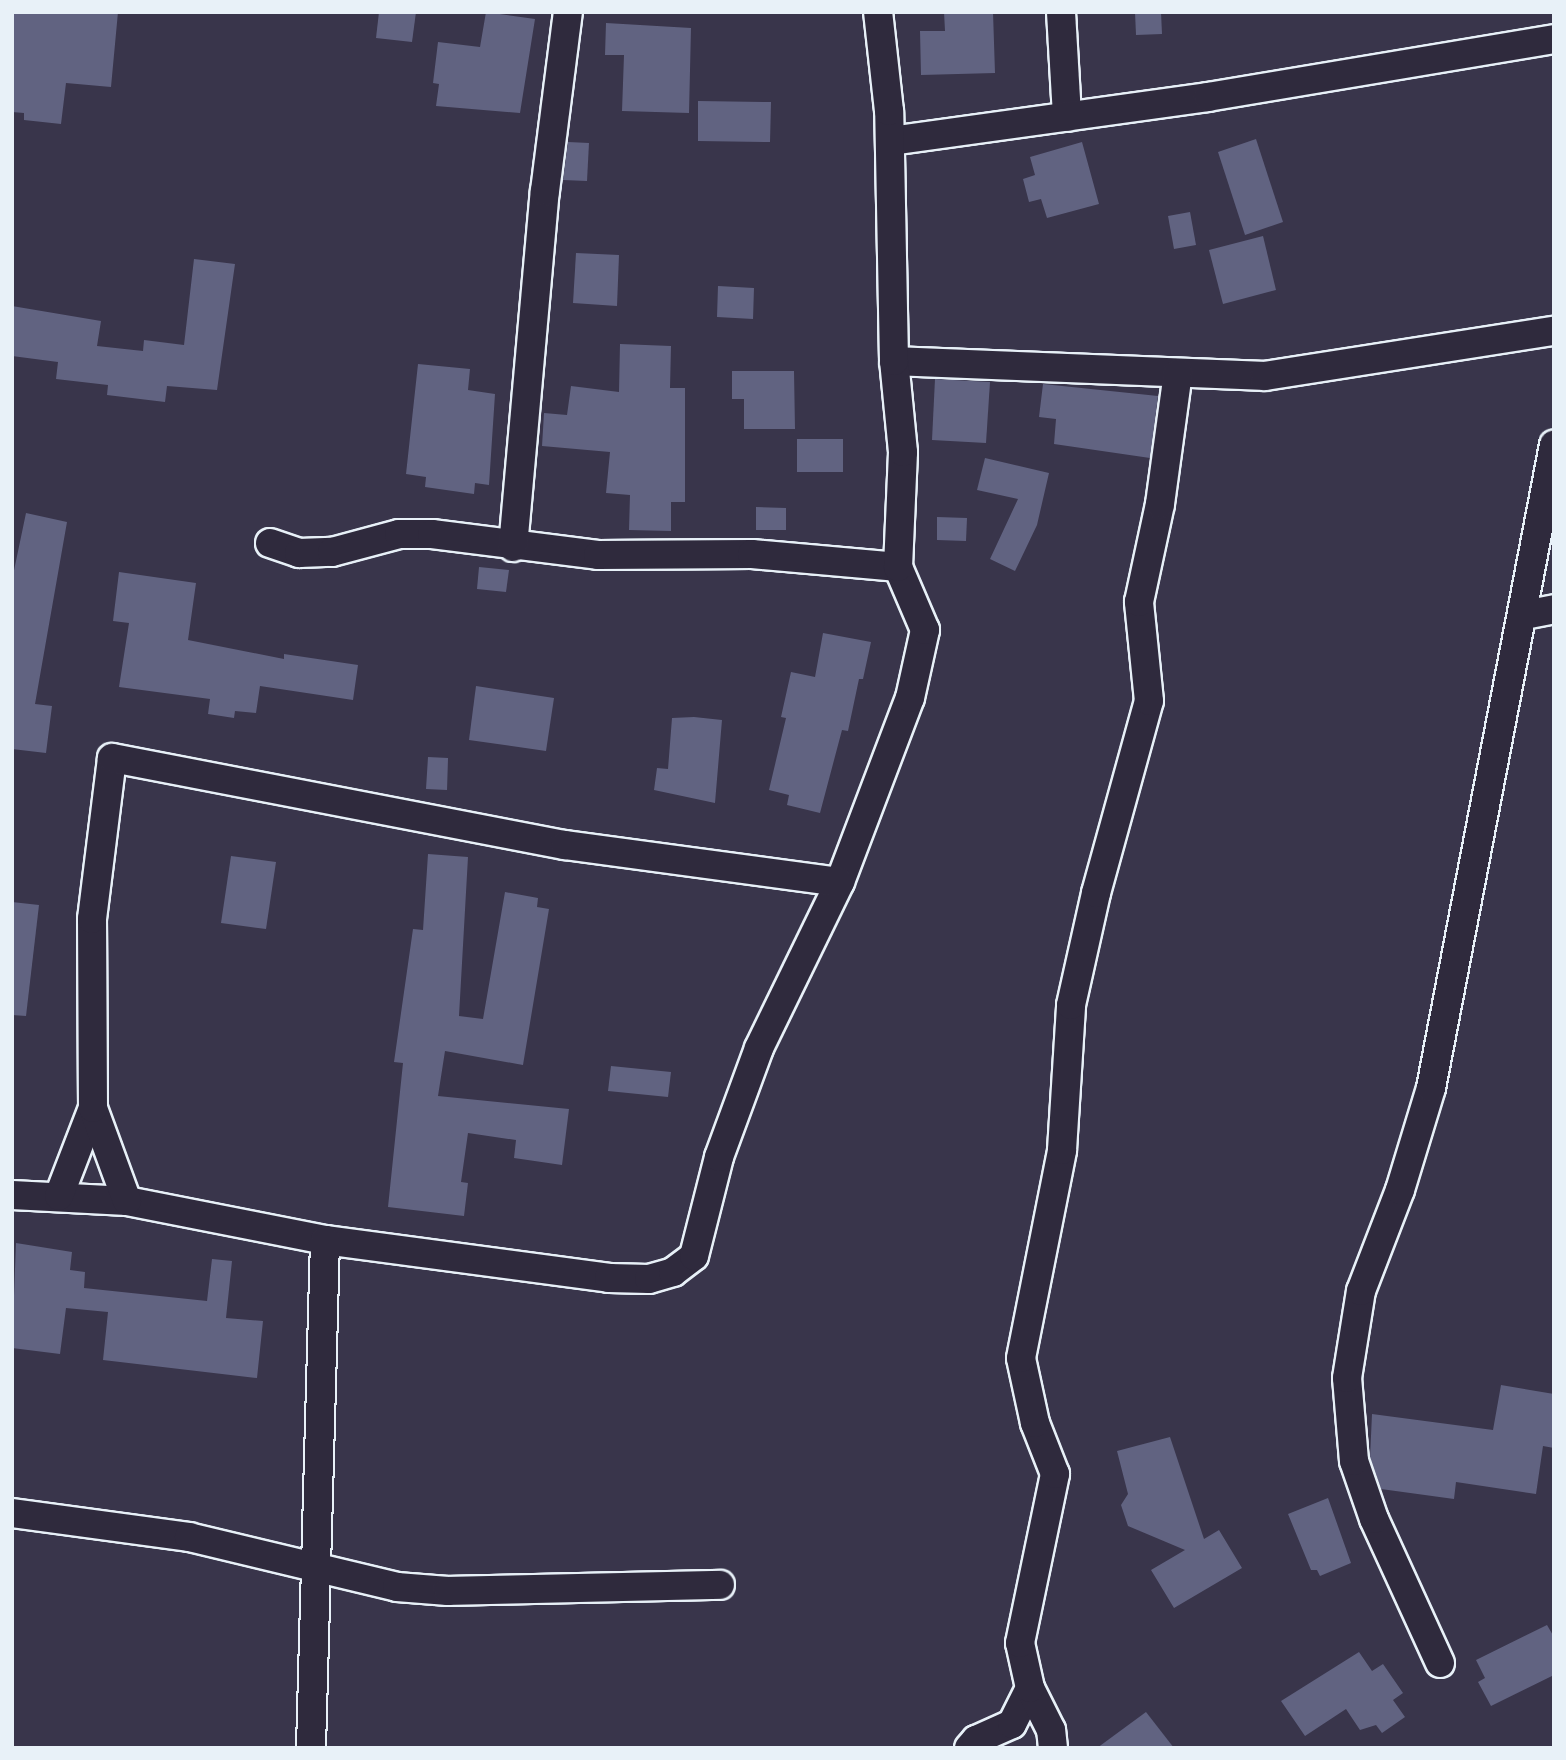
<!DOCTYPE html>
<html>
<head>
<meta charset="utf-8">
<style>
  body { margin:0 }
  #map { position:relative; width:1566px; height:1760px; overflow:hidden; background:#39354b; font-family:Delius,sans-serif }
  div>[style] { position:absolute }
  .building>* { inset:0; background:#616381 }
  .roads { filter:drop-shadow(2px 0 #e8f1f8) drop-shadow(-2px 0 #e8f1f8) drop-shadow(0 2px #e8f1f8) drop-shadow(0 -2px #e8f1f8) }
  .minor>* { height:28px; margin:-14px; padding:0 14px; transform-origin:14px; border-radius:14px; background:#2f2a3d }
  span { translate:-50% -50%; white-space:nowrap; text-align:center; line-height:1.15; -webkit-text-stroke:6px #2f2a3d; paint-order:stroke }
  .frame { position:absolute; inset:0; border:14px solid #e8f1f8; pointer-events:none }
</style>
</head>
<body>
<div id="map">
  <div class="building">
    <i style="clip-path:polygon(12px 12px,118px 12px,111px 87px,66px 83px,61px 124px,24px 120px,24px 113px,12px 112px)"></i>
    <i style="clip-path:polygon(379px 12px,416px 12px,412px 42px,376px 38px)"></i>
    <i style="clip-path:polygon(486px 12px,535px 19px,520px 113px,436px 106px,439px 84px,433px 83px,438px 42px,480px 47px)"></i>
    <i style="clip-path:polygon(944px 12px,993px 12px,995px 73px,921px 75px,920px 31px,945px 31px)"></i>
    <i style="clip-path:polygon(1135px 12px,1161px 12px,1162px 34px,1136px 35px)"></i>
    <i style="clip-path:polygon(606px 23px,691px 28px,689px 113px,622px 111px,624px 55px,605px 55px)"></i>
    <i style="clip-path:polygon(698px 101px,771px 102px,770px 142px,698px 141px)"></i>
    <i style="clip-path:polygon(1256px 139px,1283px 222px,1245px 235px,1218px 152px)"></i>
    <i style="clip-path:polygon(568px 142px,589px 143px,587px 181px,563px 180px)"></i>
    <i style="clip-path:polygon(1082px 142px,1099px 204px,1047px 218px,1041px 199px,1029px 202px,1023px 179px,1035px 175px,1030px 157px)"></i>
    <i style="clip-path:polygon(1190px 212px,1196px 245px,1174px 249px,1168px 216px)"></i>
    <i style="clip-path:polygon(1263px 236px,1276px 290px,1223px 304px,1209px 250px)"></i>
    <i style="clip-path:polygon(576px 253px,619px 255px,617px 306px,573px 303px)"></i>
    <i style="clip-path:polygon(194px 259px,235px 264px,217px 390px,167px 386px,165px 402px,107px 395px,108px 385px,56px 379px,58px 362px,12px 356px,12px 306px,101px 321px,97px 346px,143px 351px,144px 340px,184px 345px)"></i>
    <i style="clip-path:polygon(718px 286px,754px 288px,753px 319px,717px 317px)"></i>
    <i style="clip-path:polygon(620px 344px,671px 346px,670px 388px,685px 388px,685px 502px,671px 502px,671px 531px,629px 530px,630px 495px,606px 493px,610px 452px,542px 446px,544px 413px,567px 415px,571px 386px,619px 392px)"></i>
    <i style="clip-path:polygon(418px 364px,470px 369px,468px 390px,495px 394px,489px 485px,475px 483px,474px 494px,425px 487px,426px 477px,406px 474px)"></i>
    <i style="clip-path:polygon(732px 371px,794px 371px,795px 429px,744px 429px,744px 399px,732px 399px)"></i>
    <i style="clip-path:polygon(935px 379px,990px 382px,986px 443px,932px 440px)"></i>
    <i style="clip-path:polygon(1043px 384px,1158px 396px,1150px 458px,1054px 444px,1056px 419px,1039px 417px)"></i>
    <i style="clip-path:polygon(797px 439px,843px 439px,843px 472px,797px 472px)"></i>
    <i style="clip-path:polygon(985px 458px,1049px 473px,1037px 525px,1015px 571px,990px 559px,1018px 499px,977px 490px)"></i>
    <i style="clip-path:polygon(756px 507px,786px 508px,786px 530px,756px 530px)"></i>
    <i style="clip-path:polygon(26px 513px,67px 522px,35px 704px,52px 706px,46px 753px,12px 749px,12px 580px)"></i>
    <i style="clip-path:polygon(937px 517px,967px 518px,966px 541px,937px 540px)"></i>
    <i style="clip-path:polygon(479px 567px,509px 570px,506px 592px,477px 589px)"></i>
    <i style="clip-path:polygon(119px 572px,196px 583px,188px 640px,284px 659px,284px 654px,358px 665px,353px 700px,260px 686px,256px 713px,235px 711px,234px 718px,208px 714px,210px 699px,119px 687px,129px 623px,113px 621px)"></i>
    <i style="clip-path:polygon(823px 633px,871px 642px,863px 679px,859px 679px,848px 731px,842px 730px,820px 813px,787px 805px,789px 795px,769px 790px,786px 718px,781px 717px,791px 672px,815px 677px)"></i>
    <i style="clip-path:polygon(476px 686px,554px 698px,546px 751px,469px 740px)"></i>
    <i style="clip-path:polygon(694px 717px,722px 720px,715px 803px,654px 790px,657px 768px,668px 769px,672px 718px)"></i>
    <i style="clip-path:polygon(428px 757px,448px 758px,447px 790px,426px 789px)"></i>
    <i style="clip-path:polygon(428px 854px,468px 857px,459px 1016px,483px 1019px,505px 892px,538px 898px,537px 907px,549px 909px,523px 1065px,445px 1051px,438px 1096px,569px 1109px,562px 1165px,514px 1158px,516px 1140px,468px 1133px,461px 1182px,468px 1183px,464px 1216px,388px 1207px,403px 1063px,394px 1062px,413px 929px,423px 930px)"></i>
    <i style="clip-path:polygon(231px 856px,276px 862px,266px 929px,221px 923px)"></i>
    <i style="clip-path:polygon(12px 902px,39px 905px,26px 1016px,12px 1015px)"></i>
    <i style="clip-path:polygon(611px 1066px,671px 1072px,668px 1097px,608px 1091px)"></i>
    <i style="clip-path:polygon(16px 1243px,72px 1252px,70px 1270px,85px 1272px,84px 1288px,207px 1301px,212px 1259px,232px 1261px,226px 1318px,263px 1321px,257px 1378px,103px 1360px,108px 1312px,66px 1308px,60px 1354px,12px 1348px)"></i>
    <i style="clip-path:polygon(1501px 1385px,1554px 1394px,1554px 1448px,1543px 1446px,1536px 1494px,1456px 1482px,1454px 1499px,1381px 1489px,1370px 1458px,1372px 1414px,1493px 1430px)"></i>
    <i style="clip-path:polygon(1170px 1437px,1204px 1539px,1219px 1530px,1242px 1568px,1174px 1608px,1151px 1570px,1185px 1550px,1128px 1526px,1121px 1505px,1128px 1494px,1117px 1451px)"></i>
    <i style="clip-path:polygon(1328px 1498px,1351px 1563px,1320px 1576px,1317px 1570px,1311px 1570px,1288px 1514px)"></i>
    <i style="clip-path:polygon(1547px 1625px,1554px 1637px,1554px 1675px,1491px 1706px,1478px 1682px,1485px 1678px,1476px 1660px)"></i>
    <i style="clip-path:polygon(1359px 1652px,1372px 1671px,1383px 1664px,1403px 1693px,1393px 1700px,1405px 1717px,1382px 1733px,1376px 1725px,1360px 1730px,1346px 1709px,1305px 1736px,1281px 1701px)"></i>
    <i style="clip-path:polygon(1146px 1712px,1174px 1748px,1097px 1748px)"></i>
  </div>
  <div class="roads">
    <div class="minor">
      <i style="left:1061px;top:12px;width:105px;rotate:86.7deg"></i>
      <i style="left:891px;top:141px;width:320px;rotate:-7.9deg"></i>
      <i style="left:1208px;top:97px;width:351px;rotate:-9.5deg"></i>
      <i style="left:894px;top:361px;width:371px;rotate:2.3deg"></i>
      <i style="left:1265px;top:376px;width:292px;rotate:-8.9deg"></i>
      <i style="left:270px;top:543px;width:31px;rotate:19deg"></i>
      <i style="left:299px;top:553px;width:33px;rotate:-2deg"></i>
      <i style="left:332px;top:552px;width:69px;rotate:-15deg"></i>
      <i style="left:399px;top:534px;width:33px"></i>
      <i style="left:432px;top:534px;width:167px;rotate:7.2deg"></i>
      <i style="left:598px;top:555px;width:154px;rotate:-0.4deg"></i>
      <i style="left:752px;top:554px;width:147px;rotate:5.1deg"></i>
      <i style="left:513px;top:547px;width:357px;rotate:-84.9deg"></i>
      <i style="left:545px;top:191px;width:180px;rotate:-82.7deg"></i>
      <i style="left:1524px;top:615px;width:31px;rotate:-11deg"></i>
      <i style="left:12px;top:1195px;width:115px;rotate:3deg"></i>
      <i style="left:127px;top:1201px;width:202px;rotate:11.1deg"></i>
      <i style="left:325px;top:1240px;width:287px;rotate:7.6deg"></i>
      <i style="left:609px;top:1278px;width:40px;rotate:1.4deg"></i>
      <i style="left:649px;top:1279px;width:25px;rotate:-16deg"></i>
      <i style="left:673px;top:1272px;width:26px;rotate:-37deg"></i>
      <i style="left:694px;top:1256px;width:102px;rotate:-75.8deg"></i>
      <i style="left:719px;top:1157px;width:116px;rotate:-69.8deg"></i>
      <i style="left:759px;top:1048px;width:185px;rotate:-64deg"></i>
      <i style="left:840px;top:882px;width:197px;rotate:-69.2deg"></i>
      <i style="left:910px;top:698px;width:70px;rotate:-77.6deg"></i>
      <i style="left:925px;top:630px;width:69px;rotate:-113.2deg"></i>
      <i style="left:898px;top:567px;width:115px;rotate:-87.5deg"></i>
      <i style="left:903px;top:452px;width:91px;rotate:-95.6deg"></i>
      <i style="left:894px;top:361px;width:250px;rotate:-91.1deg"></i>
      <i style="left:889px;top:111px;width:100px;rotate:-96.3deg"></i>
      <i style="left:59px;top:1196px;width:94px;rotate:-68.9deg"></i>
      <i style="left:127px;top:1201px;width:99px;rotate:-110.1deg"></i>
      <i style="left:93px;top:1108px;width:189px;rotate:-90.3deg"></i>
      <i style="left:92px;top:919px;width:162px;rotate:-82.9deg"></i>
      <i style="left:112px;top:758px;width:461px;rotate:10.9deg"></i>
      <i style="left:565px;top:845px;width:277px;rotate:7.7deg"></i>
      <i style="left:12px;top:1513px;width:179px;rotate:7.7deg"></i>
      <i style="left:189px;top:1537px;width:214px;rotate:13.5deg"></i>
      <i style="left:397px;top:1587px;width:51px;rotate:4.5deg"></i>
      <i style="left:448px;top:1591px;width:272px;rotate:-1.3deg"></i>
      <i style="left:1440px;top:1663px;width:158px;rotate:-114.6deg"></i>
      <i style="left:1374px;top:1519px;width:61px;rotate:-109deg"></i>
      <i style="left:1354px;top:1461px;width:83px;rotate:-94.8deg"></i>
      <i style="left:1347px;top:1378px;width:88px;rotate:-80.9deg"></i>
      <i style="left:1361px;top:1291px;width:108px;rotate:-68.9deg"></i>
      <i style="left:1400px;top:1190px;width:107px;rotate:-73.1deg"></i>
      <i style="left:1431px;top:1088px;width:655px;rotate:-79.17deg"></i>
      <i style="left:311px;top:1748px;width:508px;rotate:-88.42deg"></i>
      <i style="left:969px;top:1748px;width:11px;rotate:-49deg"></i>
      <i style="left:976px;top:1740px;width:39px;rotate:-24deg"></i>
      <i style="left:1012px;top:1724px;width:40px;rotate:-63.4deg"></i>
      <i style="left:1053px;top:1748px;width:18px;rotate:-96deg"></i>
      <i style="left:1051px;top:1730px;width:47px;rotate:-116.6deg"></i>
      <i style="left:1030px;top:1688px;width:46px;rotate:-102.5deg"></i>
      <i style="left:1020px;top:1643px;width:173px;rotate:-78.3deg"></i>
      <i style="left:1055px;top:1474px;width:55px;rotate:-111.4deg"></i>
      <i style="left:1035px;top:1423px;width:66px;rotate:-102.2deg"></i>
      <i style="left:1021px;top:1358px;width:212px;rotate:-78.8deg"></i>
      <i style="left:1062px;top:1150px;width:145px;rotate:-86.4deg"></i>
      <i style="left:1071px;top:1005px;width:115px;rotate:-77.4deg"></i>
      <i style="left:1096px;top:893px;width:199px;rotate:-74.6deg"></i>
      <i style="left:1149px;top:701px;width:100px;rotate:-95.8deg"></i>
      <i style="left:1139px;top:602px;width:100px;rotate:-77.9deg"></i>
      <i style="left:1160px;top:504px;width:132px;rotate:-82.2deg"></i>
    </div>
  </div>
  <div class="frame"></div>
</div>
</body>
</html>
